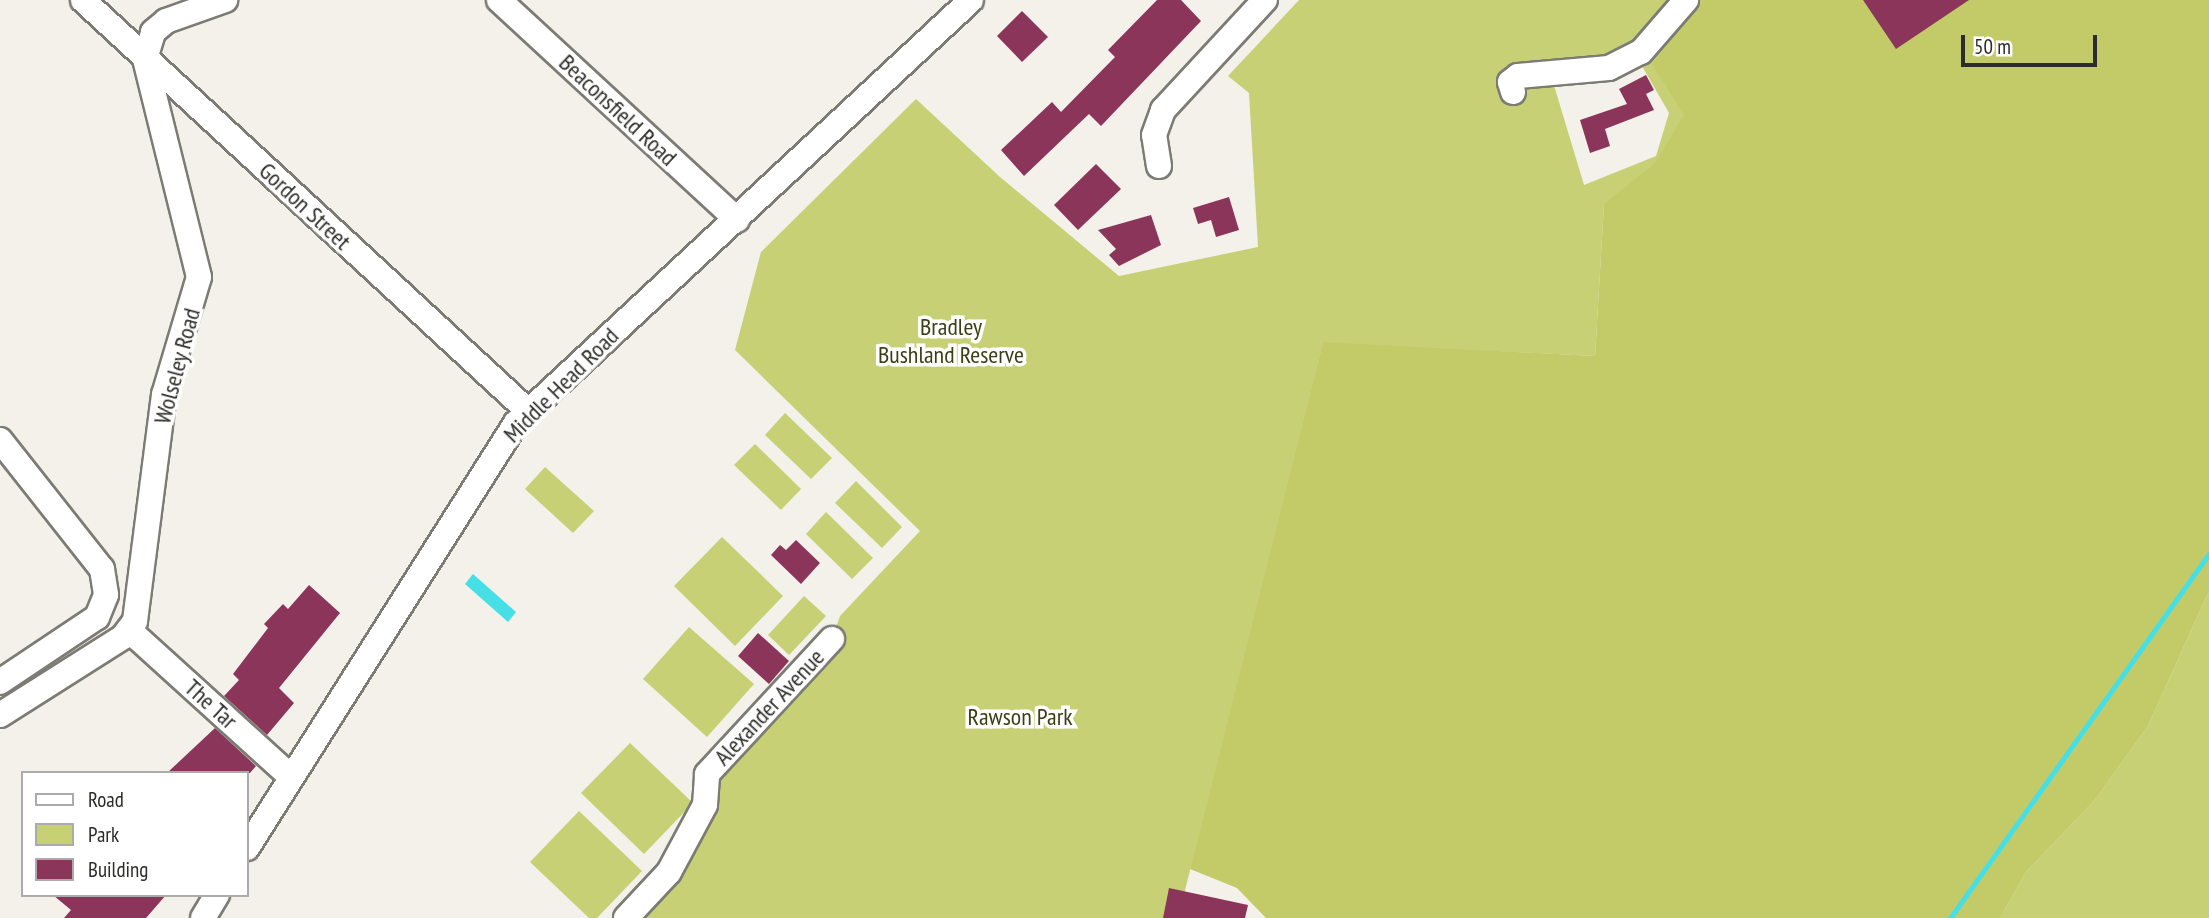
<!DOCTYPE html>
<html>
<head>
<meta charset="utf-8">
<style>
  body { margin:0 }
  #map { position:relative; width:2209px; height:918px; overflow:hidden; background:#f3f1e9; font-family:"PT Sans Narrow",sans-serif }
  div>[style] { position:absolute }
  .green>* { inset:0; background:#c8d075 }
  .forest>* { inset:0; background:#c3cb68 }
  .water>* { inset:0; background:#46dfe5 }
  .stream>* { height:5px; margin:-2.5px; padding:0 2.5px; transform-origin:2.5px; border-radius:2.5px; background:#46dfe5 }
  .building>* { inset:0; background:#8b355b }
  .roads { filter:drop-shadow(2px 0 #7c7b74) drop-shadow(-2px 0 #7c7b74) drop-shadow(0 2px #7c7b74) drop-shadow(0 -2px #7c7b74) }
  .minor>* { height:24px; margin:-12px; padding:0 12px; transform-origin:12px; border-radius:12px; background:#fff }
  span { translate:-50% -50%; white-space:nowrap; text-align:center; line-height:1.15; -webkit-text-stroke:7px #fff; paint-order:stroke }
  .street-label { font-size:24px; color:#2d2c29 }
  .park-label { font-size:24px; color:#3b3f15 }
  .legend { position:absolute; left:21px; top:771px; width:228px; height:126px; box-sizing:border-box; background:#fff; border:2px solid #ababa9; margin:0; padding:9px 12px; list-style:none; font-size:21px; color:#2d2c29 }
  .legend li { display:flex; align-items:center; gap:14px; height:35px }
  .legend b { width:35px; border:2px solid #ababa9 }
  .scale { position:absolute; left:1961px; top:35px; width:136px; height:32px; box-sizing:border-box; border:4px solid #2d2c29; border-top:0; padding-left:9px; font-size:21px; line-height:24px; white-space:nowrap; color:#2d2c29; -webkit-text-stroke:5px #fff; paint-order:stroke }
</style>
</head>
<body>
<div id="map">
  <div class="green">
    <i style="clip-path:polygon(evenodd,1299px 0,2209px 0,1604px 204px,1595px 356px,1323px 343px,1178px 918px,626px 918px,669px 871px,707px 774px,832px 639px,840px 616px,920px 531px,735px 350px,761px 252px,916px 99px,1000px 177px,1119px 276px,1258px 247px,1249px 93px,1228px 76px,1299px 0,1642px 66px,1669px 113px,1656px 156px,1584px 185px,1553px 82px,1612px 78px,1642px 66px)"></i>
    <i style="clip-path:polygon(785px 413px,832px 458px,811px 479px,765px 435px)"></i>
    <i style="clip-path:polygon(755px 444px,801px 489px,781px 510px,734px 465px)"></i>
    <i style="clip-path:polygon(545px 467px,594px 511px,573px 533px,525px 489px)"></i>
    <i style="clip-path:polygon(856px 481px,902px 527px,882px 548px,835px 503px)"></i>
    <i style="clip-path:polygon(826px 512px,873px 558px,852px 579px,806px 534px)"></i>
    <i style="clip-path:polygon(722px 537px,783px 596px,735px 646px,674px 586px)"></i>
    <i style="clip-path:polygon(2209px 591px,2209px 918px,2000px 918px,2026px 872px,2095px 800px,2148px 726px)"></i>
    <i style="clip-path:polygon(804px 596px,826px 616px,789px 655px,768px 635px)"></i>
    <i style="clip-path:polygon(689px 627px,754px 684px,707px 737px,643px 679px)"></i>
    <i style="clip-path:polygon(630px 743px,693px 803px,644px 854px,581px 793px)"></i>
    <i style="clip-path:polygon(579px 811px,642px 871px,597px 918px,589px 918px,530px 862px)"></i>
  </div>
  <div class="forest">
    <i style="clip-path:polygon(1703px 0,2209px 0,2209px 591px,2148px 726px,2095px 800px,2026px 872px,2000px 918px,1266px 918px,1237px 888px,1190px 869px,1323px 342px,1595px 356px,1604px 204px,1655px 163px,1684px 115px,1652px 64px)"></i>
  </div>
  <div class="water">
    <i style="clip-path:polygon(473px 574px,516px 612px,508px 622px,465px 584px)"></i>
  </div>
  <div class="stream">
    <i style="left:1950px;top:918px;width:448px;rotate:-54.6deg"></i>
  </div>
  <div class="building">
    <i style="clip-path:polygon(1157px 0,1181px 0,1201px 21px,1101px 126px,1089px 114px,1024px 176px,1001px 150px,1052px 102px,1061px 112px,1115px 57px,1108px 50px)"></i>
    <i style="clip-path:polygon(1863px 0,1969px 0,1896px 49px)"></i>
    <i style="clip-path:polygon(1022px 11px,1048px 37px,1022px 62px,997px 36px)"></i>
    <i style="clip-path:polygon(1646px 75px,1654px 90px,1646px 94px,1654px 110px,1605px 129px,1610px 146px,1590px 153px,1580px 120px,1627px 104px,1619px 89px)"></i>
    <i style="clip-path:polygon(1096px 164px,1121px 189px,1078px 230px,1054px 205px)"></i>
    <i style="clip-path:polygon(1229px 197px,1239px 230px,1216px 237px,1211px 220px,1198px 224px,1193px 208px)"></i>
    <i style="clip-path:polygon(1151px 215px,1161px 245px,1119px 266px,1109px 255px,1116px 249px,1098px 230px)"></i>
    <i style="clip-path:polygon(796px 540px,820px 563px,801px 584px,771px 555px,780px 545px,786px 550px)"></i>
    <i style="clip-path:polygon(309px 585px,340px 613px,279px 688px,294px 703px,267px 735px,224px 696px,239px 680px,233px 674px,268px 628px,264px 624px,283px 604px,288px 609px)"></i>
    <i style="clip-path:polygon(758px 633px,789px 661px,769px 684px,738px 656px)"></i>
    <i style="clip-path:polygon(215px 728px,256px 766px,250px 773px,167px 773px)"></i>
    <i style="clip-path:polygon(1169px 888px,1248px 905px,1245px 918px,1163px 918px)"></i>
    <i style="clip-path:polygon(53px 895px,166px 895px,146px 918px,64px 918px,71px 910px)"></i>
  </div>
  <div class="roads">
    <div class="minor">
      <i style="left:83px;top:0;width:606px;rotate:42.73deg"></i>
      <i style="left:499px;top:0;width:324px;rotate:42.7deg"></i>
      <i style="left:1513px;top:92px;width:10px;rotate:-107deg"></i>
      <i style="left:1510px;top:82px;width:10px;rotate:-37deg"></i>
      <i style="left:1518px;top:76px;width:91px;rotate:-5deg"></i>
      <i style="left:1609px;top:68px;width:36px;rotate:-27deg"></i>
      <i style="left:1641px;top:52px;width:69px;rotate:-49.1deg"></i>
      <i style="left:1159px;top:166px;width:31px;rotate:-99deg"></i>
      <i style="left:1154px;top:135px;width:27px;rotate:-70deg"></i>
      <i style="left:1163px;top:110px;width:150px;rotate:-47.2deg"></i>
      <i style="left:0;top:440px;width:164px;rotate:51.7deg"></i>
      <i style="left:102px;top:569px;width:26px;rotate:81deg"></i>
      <i style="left:106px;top:595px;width:24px;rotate:112deg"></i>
      <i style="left:97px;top:617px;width:117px;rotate:146.2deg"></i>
      <i style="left:130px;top:631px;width:217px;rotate:42.2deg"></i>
      <i style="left:0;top:715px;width:146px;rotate:-32.4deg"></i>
      <i style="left:123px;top:637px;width:20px;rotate:-53deg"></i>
      <i style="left:135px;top:621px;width:228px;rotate:-82.7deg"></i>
      <i style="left:164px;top:395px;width:123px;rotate:-73.5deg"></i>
      <i style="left:199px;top:277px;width:225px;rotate:-103.9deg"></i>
      <i style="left:145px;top:59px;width:28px;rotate:-73deg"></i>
      <i style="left:153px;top:32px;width:17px;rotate:-40deg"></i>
      <i style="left:166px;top:21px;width:63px;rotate:-19.6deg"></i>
      <i style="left:247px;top:848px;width:503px;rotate:-57.67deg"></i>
      <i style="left:516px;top:423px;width:621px;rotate:-42.91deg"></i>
      <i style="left:203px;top:918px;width:27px;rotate:-59deg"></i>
      <i style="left:626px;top:918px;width:63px;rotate:-46.9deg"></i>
      <i style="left:669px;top:872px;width:76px;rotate:-61.8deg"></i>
      <i style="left:705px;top:805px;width:31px;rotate:-86deg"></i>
      <i style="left:707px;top:774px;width:184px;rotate:-47.2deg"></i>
    </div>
  </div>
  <div class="street-label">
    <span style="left:618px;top:110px;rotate:43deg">Beaconsfield Road</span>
    <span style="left:305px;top:206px;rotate:43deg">Gordon Street</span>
    <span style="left:177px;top:366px;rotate:-75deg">Wolseley Road</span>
    <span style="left:561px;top:385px;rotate:-45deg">Middle Head Road</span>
    <span style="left:211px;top:704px;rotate:42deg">The Tar</span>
    <span style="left:769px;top:707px;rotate:-47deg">Alexander Avenue</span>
  </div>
  <div class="park-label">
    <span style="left:951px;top:341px">Bradley<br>Bushland Reserve</span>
    <span style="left:1020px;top:717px">Rawson Park</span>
  </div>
  <ul class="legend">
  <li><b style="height:9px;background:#fff"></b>Road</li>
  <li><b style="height:19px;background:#c8d075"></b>Park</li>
  <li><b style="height:19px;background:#8b355b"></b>Building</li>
  </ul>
  <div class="scale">50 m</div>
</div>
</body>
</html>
